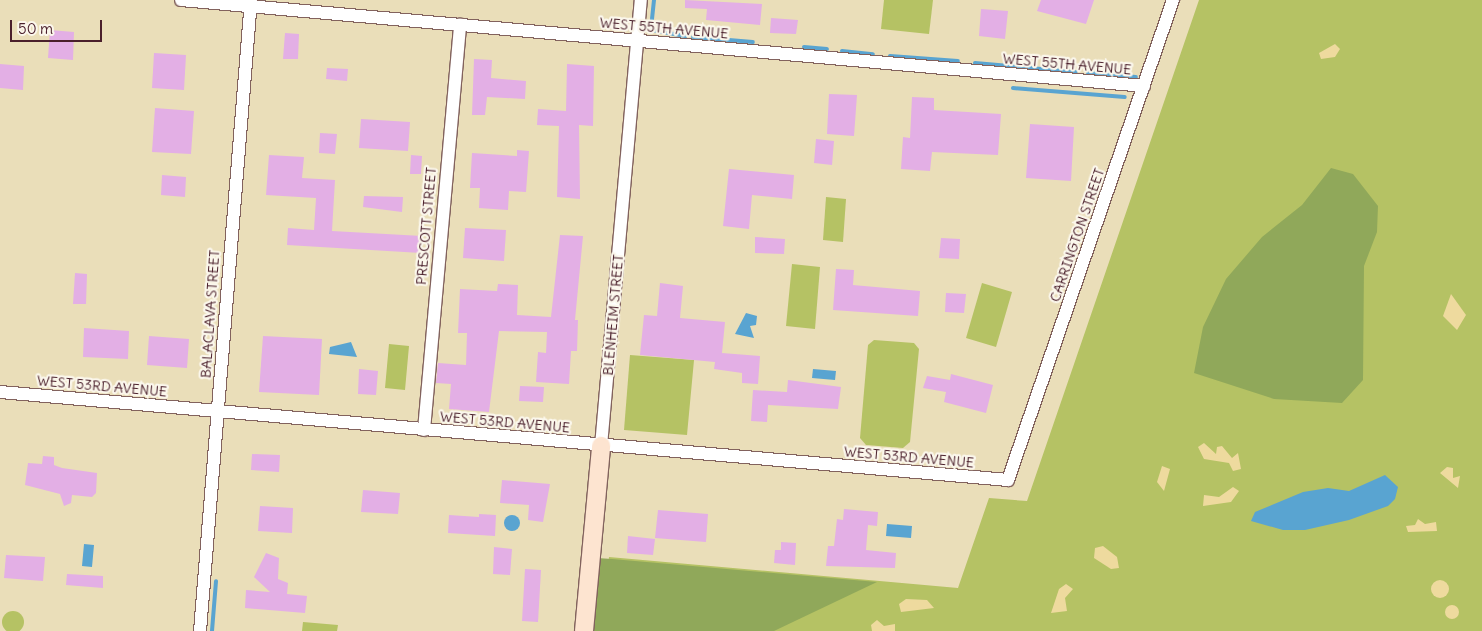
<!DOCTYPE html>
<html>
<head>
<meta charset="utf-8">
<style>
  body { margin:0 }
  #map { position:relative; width:1482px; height:631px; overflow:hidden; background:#eadeb9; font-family:Delius,sans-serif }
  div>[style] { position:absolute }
  .green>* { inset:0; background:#b5c264 }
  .round { border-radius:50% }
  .forest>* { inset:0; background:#90a85a }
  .sand>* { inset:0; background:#eeda9e }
  .water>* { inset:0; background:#59a4d1 }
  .stream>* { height:4px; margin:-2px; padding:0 2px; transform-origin:2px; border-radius:2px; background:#59a4d1 }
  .building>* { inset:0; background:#e3afe5 }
  .roads { filter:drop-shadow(1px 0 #82625d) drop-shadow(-1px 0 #82625d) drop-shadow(0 1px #82625d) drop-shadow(0 -1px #82625d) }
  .street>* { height:12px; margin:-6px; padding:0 6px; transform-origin:6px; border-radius:6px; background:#fff }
  .secondary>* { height:18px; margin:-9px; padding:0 9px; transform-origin:9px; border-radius:9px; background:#fde4d0 }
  span { translate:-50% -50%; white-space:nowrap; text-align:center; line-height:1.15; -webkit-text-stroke:4.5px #fbf7ec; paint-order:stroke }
  .street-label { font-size:14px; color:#4a1f2b }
  .scale { position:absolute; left:10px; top:20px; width:92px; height:22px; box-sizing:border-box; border:2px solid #4a1f2b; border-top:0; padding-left:6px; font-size:15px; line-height:18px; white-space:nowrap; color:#4a1f2b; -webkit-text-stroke:4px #fbf7ec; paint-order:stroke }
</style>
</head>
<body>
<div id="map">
  <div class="green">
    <i style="clip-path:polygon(884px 0,933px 0,929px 34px,881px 29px)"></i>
    <i style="clip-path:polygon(1199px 0,1482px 0,1482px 631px,602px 631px,609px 557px,958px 588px,989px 498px,1027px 501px)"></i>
    <i style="clip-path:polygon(826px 197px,846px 199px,843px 242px,823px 240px)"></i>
    <i style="clip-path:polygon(792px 264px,820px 267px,815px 329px,786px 326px)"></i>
    <i style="clip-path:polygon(982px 283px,1012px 292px,996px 347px,966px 338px)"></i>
    <i style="clip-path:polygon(874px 340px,914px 343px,919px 349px,910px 442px,903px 448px,866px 445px,860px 438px,868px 345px)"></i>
    <i style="clip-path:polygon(389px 344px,409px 346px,405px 390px,385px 388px)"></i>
    <i style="clip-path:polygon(630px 355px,694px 360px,687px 435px,624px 430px)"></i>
    <i class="round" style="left:2px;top:611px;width:22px;height:22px"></i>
    <i style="clip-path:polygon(303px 622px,338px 625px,337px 631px,302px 631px)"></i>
  </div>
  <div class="forest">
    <i style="clip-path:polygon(1331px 168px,1353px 174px,1378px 206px,1377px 232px,1364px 266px,1363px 380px,1342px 403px,1274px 399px,1194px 373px,1203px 327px,1226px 279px,1262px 237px,1302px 205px)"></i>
    <i style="clip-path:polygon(597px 558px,612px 559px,877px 582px,774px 631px,591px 631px)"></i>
  </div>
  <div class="sand">
    <i style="clip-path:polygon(1335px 44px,1340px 49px,1335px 57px,1321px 59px,1319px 53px)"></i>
    <i style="clip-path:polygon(1451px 294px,1466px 315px,1457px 330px,1443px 316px)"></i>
    <i style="clip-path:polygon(1204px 443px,1216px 454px,1217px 447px,1222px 446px,1232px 458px,1238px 453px,1241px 469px,1233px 471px,1229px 463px,1204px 459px,1198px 447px)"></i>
    <i style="clip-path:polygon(1162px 466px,1170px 469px,1164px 491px,1157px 482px)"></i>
    <i style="clip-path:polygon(1447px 467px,1453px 468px,1453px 478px,1460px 476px,1458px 488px,1440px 473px)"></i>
    <i style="clip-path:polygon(1233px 487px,1239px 491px,1231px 502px,1203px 506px,1204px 495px,1219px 497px)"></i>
    <i style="clip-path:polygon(1418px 519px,1425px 524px,1436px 522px,1437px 531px,1408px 532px,1406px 526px,1415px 525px)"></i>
    <i style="clip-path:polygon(1103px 546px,1117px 557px,1119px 568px,1111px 569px,1094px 558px,1095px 548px)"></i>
    <i class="round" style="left:1431px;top:580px;width:18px;height:18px"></i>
    <i style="clip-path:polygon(1066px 584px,1073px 589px,1065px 598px,1067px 611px,1051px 613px,1059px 589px)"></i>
    <i style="clip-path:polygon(906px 599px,927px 600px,934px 608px,901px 612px,899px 604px)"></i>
    <i class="round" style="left:1445px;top:605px;width:14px;height:14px"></i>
    <i style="clip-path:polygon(877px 620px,884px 626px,895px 624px,895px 631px,872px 631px,871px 625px)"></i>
  </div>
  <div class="water">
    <i style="clip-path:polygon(746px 313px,757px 316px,756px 325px,750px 326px,754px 338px,735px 334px)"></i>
    <i style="clip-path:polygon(351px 342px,357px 357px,329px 354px,330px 347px)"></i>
    <i style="clip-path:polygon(813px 369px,836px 371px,835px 380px,812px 378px)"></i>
    <i style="clip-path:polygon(1385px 475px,1398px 487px,1395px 499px,1388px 506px,1349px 520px,1305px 530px,1283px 530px,1251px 521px,1255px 512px,1303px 492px,1328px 488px,1349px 491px)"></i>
    <i class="round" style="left:504px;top:515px;width:16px;height:16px"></i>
    <i style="clip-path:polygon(887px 524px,912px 526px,911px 538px,886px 536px)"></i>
    <i style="clip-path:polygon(84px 544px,94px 545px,92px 567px,82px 566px)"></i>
  </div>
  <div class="stream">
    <i style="left:654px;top:0;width:30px;rotate:96deg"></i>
    <i style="left:651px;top:30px;width:35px;rotate:10deg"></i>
    <i style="left:693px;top:37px;width:60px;rotate:4.8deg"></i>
    <i style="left:804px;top:47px;width:23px;rotate:5deg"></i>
    <i style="left:842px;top:51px;width:31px;rotate:6deg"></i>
    <i style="left:890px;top:56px;width:68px;rotate:4.2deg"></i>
    <i style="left:975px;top:63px;width:101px;rotate:5.1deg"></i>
    <i style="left:1088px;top:73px;width:48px;rotate:4.8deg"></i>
    <i style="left:1013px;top:88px;width:112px;rotate:4.6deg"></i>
    <i style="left:212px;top:631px;width:50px;rotate:-85.4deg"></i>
  </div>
  <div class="building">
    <i style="clip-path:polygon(685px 0,762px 4px,760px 25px,706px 20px,707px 9px,685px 8px)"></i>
    <i style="clip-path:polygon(1041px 0,1094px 0,1086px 24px,1037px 11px)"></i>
    <i style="clip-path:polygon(981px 9px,1008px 11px,1005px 39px,979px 36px)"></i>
    <i style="clip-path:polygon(771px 18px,798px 20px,796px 34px,770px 33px)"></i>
    <i style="clip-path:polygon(50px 30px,74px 32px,73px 60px,48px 58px)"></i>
    <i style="clip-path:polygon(285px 33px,299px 34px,298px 59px,283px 59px)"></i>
    <i style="clip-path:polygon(154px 53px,186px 55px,184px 90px,152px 88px)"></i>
    <i style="clip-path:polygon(474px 59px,492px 60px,491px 78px,526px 81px,525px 99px,487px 97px,485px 115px,472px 115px)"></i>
    <i style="clip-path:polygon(0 64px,24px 66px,23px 90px,0 88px)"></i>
    <i style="clip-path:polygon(567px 64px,594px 66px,593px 126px,579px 125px,580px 199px,557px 197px,559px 126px,537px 125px,538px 109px,566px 111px)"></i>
    <i style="clip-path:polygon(327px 68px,348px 69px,347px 81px,326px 79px)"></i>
    <i style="clip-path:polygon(829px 94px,857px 95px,854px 136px,827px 134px)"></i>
    <i style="clip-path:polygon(912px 97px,934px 98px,934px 110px,1001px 114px,998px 155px,932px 152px,930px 171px,901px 169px,903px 137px,910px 138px)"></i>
    <i style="clip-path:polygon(155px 108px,194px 111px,191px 154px,152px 152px)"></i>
    <i style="clip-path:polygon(361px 119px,410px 122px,408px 151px,359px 148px)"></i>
    <i style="clip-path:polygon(1030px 124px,1074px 127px,1071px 181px,1026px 178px)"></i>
    <i style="clip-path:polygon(320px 133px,337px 134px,335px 154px,319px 153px)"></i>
    <i style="clip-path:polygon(816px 139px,834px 141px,832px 165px,814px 163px)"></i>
    <i style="clip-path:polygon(517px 150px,529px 151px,526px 192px,509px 191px,508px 210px,479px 208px,480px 188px,470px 188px,472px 153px,517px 156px)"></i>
    <i style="clip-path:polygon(269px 155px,304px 157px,302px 178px,335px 180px,332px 231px,422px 236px,421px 253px,287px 245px,288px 228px,314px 230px,316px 198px,266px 195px)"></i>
    <i style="clip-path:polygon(411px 155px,422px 156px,421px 174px,410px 174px)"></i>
    <i style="clip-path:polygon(729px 169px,794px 175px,792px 199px,752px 195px,749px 229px,723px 226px)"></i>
    <i style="clip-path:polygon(162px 175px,186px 177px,185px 197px,161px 195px)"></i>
    <i style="clip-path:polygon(364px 196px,403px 197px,402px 212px,363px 207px)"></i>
    <i style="clip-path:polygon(465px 228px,506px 230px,504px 261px,463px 258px)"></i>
    <i style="clip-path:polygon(560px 235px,583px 236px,575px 320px,578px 320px,577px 351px,571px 351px,569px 384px,536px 382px,538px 352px,546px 353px,547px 332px,499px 331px,489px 412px,449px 409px,451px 384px,436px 383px,438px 363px,466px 365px,467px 333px,458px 333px,460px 289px,497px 291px,498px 284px,518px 285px,517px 315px,551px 317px)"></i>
    <i style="clip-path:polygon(755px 237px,785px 239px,784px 254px,755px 253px)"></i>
    <i style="clip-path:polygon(941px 238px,960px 239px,959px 259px,939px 258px)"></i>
    <i style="clip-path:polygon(836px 269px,854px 270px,853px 285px,920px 291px,918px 316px,833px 310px)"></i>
    <i style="clip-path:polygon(75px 273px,87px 274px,86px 304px,73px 304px)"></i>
    <i style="clip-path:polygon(660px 283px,683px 286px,680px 318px,725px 322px,722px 353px,760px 356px,758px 384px,742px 383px,742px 373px,714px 369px,715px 362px,640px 355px,644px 315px,657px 316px)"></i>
    <i style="clip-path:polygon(946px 293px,966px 294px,964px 313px,945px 312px)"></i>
    <i style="clip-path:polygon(84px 328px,129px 331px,128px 359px,83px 357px)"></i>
    <i style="clip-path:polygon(149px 336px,189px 339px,187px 368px,147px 365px)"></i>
    <i style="clip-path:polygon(263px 336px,322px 339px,319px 395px,259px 392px)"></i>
    <i style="clip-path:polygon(359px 369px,378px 371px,376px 395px,358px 394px)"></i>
    <i style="clip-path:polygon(951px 374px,993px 385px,986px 413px,944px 402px,946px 392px,923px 388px,927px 376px,950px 380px)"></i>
    <i style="clip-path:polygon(788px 380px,841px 387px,838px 409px,768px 405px,767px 422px,751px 421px,753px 390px,787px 392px)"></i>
    <i style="clip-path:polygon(520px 386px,544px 387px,543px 402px,519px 401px)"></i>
    <i style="clip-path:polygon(252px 454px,280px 455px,279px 472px,251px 470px)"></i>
    <i style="clip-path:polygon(43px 456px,54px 457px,54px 465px,62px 468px,97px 473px,96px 493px,92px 497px,72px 495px,71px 503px,64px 506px,60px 494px,25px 485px,28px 463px,42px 464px)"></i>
    <i style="clip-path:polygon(502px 480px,550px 484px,543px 522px,528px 520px,529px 505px,500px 503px)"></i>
    <i style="clip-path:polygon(363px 490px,400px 493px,398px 514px,361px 512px)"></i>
    <i style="clip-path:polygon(260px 506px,293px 508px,292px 533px,258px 531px)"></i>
    <i style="clip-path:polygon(844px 509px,878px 512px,877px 526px,868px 525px,866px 550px,896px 553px,895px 568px,826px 566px,828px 546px,834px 546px,837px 519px,843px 520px)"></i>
    <i style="clip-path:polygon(658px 510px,708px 514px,706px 542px,655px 538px)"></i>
    <i style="clip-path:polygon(479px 514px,496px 515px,495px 536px,448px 533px,449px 515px,479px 517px)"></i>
    <i style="clip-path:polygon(628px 536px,655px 539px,653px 555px,627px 553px)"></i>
    <i style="clip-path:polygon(781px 542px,796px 543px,795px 565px,774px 563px,775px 550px,781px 550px)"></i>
    <i style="clip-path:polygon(494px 547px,512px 549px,510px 575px,493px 574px)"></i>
    <i style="clip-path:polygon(266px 553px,279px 558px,278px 579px,288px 583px,287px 594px,307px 596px,305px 613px,245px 608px,246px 590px,270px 592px,254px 577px)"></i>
    <i style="clip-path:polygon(6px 555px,45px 557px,43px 581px,4px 578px)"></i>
    <i style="clip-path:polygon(525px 569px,541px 570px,538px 622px,522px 621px)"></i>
    <i style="clip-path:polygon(67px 574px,103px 576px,103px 588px,66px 585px)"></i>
  </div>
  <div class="roads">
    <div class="street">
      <i style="left:181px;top:0;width:967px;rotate:5.1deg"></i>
      <i style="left:0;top:392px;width:1012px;rotate:4.99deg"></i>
      <i style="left:1008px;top:480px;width:508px;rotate:-71.03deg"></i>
      <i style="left:424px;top:430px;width:407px;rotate:-84.9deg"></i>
      <i style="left:601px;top:446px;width:448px;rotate:-84.9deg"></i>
      <i style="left:200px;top:631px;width:633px;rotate:-85.38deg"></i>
    </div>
    <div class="secondary">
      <i style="left:584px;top:631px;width:186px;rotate:-84.7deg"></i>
    </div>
  </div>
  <div class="street-label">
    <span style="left:664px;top:28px;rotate:5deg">WEST 55TH AVENUE</span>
    <span style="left:1067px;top:64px;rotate:5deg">WEST 55TH AVENUE</span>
    <span style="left:426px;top:226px;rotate:-85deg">PRESCOTT STREET</span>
    <span style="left:1077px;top:235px;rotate:-71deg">CARRINGTON STREET</span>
    <span style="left:210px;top:314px;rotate:-86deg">BALACLAVA STREET</span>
    <span style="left:613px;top:315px;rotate:-85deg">BLENHEIM STREET</span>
    <span style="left:102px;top:386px;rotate:5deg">WEST 53RD AVENUE</span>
    <span style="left:505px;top:422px;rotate:5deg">WEST 53RD AVENUE</span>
    <span style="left:909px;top:457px;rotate:5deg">WEST 53RD AVENUE</span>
  </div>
  <div class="scale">50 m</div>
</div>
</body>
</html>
